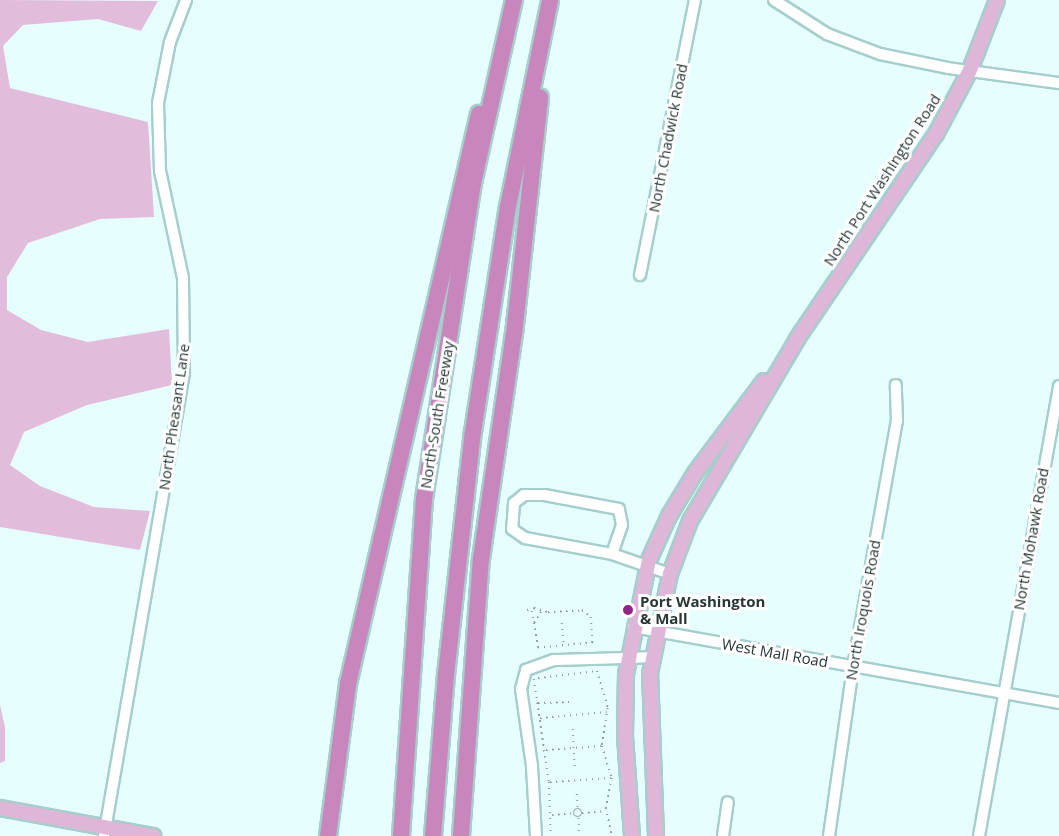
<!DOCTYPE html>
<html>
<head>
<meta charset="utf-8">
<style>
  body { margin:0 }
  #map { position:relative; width:1059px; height:836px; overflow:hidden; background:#e6fefd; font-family:"Open Sans",sans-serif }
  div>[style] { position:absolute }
  .green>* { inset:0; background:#e2bcdb }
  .path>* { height:1.5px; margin-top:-0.75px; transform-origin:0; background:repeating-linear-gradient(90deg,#8da1a1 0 1.5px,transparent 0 6px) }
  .path>.ring { margin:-0.75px; padding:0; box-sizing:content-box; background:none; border:1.5px solid #8da1a1; border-radius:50% }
  .roads { filter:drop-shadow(2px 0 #a5cecc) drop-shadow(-2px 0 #a5cecc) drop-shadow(0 2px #a5cecc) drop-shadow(0 -2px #a5cecc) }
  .minor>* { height:10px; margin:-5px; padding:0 5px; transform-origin:5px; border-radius:5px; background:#fff }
  .major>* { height:14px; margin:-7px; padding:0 7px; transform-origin:7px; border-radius:7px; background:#deb6d7 }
  .highway>* { height:16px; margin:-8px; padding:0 8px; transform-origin:8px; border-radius:8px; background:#c886bd }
  .dots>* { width:16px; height:16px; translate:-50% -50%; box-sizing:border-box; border:3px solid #fff; border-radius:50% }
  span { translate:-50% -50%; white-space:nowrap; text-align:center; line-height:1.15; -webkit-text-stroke:6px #fff; paint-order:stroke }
  .street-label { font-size:15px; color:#273737 }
  .poi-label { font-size:15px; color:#273737; font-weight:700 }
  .left { translate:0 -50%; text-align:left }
</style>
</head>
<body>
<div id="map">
  <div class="green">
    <i style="clip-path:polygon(0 0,158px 1px,141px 31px,98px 19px,23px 25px,3px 46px,10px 88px,148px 122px,154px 217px,100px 219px,28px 243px,7px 277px,7px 310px,41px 330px,88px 342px,169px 329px,172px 385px,87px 405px,24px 432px,10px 465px,40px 486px,94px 507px,150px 511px,140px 550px,0 527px)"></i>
    <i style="clip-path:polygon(0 705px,5px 727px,5px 761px,0 763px)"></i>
  </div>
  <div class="path">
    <i style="left:527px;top:610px;width:7px;rotate:-16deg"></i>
    <i style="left:534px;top:608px;width:15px;rotate:16deg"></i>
    <i style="left:548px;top:612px;width:34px;rotate:-3deg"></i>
    <i style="left:582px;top:610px;width:11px;rotate:38deg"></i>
    <i style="left:591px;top:617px;width:26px;rotate:86deg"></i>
    <i style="left:593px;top:643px;width:55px;rotate:174.8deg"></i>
    <i style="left:538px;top:648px;width:40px;rotate:-100deg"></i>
    <i style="left:534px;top:623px;width:13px;rotate:-58deg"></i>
    <i style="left:562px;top:623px;width:23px;rotate:85deg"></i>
    <i style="left:538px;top:678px;width:59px;rotate:-6.8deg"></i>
    <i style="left:597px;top:671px;width:39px;rotate:73deg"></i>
    <i style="left:608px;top:708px;width:38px;rotate:99deg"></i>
    <i style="left:602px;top:746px;width:34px;rotate:73deg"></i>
    <i style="left:612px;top:778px;width:31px;rotate:101deg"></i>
    <i style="left:606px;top:808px;width:29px;rotate:78deg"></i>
    <i style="left:534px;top:679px;width:104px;rotate:81.7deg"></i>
    <i style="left:549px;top:782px;width:54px;rotate:87.9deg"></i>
    <i style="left:538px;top:703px;width:31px;rotate:-2deg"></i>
    <i style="left:540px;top:718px;width:67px;rotate:-5.1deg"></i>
    <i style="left:573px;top:729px;width:41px;rotate:87.2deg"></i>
    <i style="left:546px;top:750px;width:55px;rotate:-4.2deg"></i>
    <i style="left:550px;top:782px;width:61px;rotate:-3.8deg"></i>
    <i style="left:577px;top:794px;width:14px;rotate:86deg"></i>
    <i class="ring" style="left:574px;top:809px;width:6.5px;height:6.5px"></i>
    <i style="left:582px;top:813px;width:23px;rotate:-5deg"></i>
    <i style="left:552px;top:815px;width:22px;rotate:-5deg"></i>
    <i style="left:579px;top:818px;width:17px;rotate:90deg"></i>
  </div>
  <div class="roads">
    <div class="minor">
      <i style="left:774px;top:0;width:63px;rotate:32.7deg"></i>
      <i style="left:827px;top:34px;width:57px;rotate:20.7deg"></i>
      <i style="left:880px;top:54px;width:69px;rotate:11.6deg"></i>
      <i style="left:948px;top:68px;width:112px;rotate:7.7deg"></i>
      <i style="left:640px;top:275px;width:280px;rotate:-78.7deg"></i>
      <i style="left:612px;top:554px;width:31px;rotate:-71deg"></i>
      <i style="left:622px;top:525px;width:16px;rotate:-101deg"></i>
      <i style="left:619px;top:509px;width:76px;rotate:-169.4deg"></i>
      <i style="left:544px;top:495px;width:20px;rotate:180deg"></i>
      <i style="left:524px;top:495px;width:13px;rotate:141deg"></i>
      <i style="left:514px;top:503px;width:26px;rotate:94deg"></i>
      <i style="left:512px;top:529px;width:16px;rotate:35deg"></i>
      <i style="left:525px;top:538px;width:88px;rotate:10.4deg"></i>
      <i style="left:612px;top:554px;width:61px;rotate:19deg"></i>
      <i style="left:633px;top:627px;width:433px;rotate:10.1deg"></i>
      <i style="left:104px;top:836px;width:471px;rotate:-80.2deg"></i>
      <i style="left:184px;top:372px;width:94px;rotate:-90.6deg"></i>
      <i style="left:183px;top:278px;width:109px;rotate:-102.1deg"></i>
      <i style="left:160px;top:171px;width:68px;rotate:-91.7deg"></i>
      <i style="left:158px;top:103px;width:62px;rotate:-78.9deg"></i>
      <i style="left:170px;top:42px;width:45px;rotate:-69.1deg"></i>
      <i style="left:536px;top:836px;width:70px;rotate:-93.3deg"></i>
      <i style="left:532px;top:766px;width:78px;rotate:-98.1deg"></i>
      <i style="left:521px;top:689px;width:20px;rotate:-75deg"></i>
      <i style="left:526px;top:670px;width:30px;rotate:-20deg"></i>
      <i style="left:554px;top:660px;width:99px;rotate:-1.7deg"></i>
      <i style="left:723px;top:836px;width:34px;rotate:-82deg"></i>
      <i style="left:829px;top:836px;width:171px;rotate:-81.9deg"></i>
      <i style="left:853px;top:667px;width:250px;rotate:-79.9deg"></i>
      <i style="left:897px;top:421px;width:36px;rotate:-92deg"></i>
      <i style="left:979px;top:836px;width:457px;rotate:-79.9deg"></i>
    </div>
    <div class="major">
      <i style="left:0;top:808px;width:156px;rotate:10.4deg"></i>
      <i style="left:632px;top:836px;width:99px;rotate:-94deg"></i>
      <i style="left:625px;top:737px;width:63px;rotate:-89.1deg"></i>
      <i style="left:626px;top:674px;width:116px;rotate:-78.6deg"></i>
      <i style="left:649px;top:560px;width:48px;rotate:-65.6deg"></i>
      <i style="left:669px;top:516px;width:50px;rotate:-58.8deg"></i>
      <i style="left:695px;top:473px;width:115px;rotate:-53.1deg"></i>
      <i style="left:656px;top:836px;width:162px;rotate:-92.1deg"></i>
      <i style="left:650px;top:674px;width:102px;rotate:-78.7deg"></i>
      <i style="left:670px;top:574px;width:57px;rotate:-69.3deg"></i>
      <i style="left:690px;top:521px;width:211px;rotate:-59.5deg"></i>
      <i style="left:797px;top:339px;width:248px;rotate:-55.9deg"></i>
      <i style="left:936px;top:134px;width:72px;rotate:-62deg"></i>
      <i style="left:970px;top:70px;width:75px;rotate:-68.9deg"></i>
    </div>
    <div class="highway">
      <i style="left:328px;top:836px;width:153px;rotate:-82.5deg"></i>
      <i style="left:348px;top:684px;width:585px;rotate:-77.06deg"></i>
      <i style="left:401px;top:836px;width:338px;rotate:-86.1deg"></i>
      <i style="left:424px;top:499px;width:320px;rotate:-81.2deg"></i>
      <i style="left:473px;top:183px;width:188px;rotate:-77.4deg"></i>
      <i style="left:433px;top:836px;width:162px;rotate:-85.4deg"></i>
      <i style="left:446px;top:675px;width:244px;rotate:-83.7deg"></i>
      <i style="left:473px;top:432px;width:228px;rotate:-81.2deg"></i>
      <i style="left:508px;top:207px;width:211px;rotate:-78.5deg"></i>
      <i style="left:461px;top:836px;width:278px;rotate:-85.9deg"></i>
      <i style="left:481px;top:559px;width:227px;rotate:-81.7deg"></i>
      <i style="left:514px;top:334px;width:238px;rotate:-83.7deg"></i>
    </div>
  </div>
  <div class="dots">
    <i style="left:628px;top:610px;background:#912486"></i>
  </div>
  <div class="street-label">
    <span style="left:668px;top:138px;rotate:-79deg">North Chadwick Road</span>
    <span style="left:882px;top:180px;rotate:-57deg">North Port Washington Road</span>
    <span style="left:437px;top:415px;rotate:-81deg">North-South Freeway</span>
    <span style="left:174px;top:417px;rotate:-82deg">North Pheasant Lane</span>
    <span style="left:1031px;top:539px;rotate:-80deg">North Mohawk Road</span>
    <span style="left:863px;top:610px;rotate:-80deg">North Iroquois Road</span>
    <span style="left:775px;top:653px;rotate:10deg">West Mall Road</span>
  </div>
  <div class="poi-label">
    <span class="left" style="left:640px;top:610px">Port Washington<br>&amp; Mall</span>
  </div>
</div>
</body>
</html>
